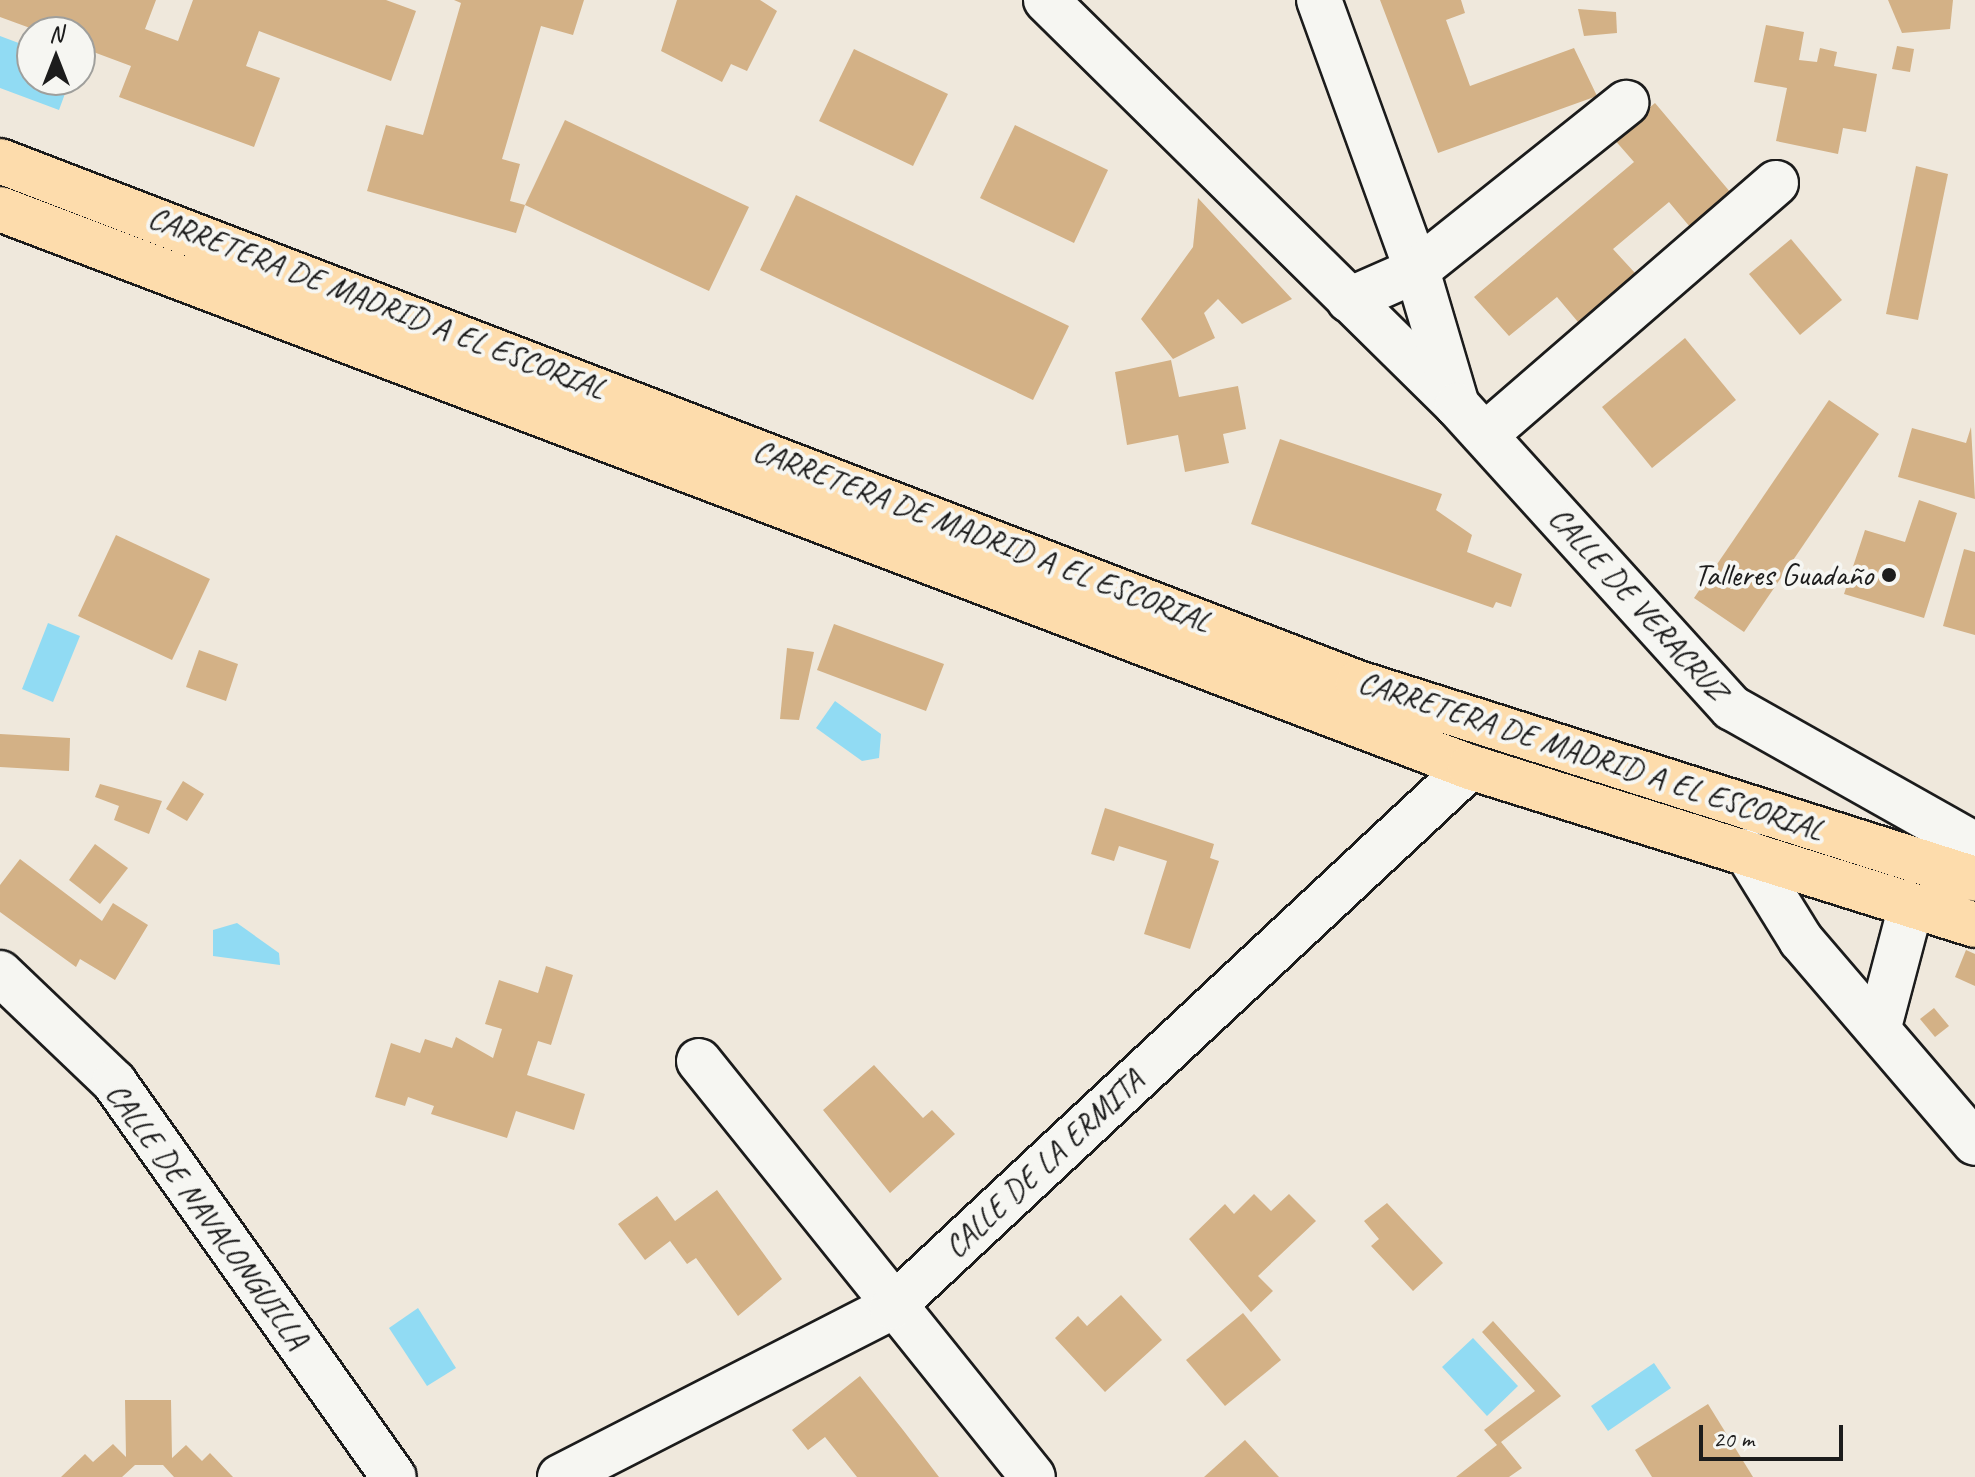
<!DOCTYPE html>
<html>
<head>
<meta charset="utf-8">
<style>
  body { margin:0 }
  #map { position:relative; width:1975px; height:1477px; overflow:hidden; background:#efe8dc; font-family:Caveat,sans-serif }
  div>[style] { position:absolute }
  .water>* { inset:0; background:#91dbf3 }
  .building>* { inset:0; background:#d3b186 }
  .roads { filter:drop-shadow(2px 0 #1c1c1c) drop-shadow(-2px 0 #1c1c1c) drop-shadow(0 2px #1c1c1c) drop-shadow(0 -2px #1c1c1c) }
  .minor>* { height:44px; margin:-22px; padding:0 22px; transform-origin:22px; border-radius:22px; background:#f6f6f2 }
  .highway>* { height:44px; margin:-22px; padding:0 22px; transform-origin:22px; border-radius:22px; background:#fddcac }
  .dots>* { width:22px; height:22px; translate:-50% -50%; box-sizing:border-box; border:4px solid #f6f6f2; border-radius:50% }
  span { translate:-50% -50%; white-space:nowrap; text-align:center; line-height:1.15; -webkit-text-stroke:8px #f6f6f2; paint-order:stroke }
  .street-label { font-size:32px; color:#1c1c1c }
  .poi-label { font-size:32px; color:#1c1c1c }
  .right { translate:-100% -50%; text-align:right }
  .north { position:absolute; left:16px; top:16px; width:80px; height:80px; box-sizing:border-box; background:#f6f6f2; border:2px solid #9f9f9c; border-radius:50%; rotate:0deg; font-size:22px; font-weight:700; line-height:32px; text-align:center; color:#1c1c1c }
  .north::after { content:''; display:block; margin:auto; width:28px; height:36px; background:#1c1c1c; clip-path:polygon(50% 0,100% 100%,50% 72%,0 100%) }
  .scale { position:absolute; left:1699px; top:1425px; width:144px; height:36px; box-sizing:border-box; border:4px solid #1c1c1c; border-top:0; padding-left:10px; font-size:24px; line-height:28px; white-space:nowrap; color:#1c1c1c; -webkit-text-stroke:6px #f6f6f2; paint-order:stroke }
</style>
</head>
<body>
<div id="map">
  <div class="water">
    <i style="clip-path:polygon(0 36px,32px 48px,32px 80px,70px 80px,59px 110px,0 88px)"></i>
    <i style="clip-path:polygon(48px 623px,80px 636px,53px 702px,22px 689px)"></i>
    <i style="clip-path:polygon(835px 701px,881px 734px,879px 758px,862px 761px,816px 728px)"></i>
    <i style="clip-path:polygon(237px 923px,279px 953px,280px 965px,213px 956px,213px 930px)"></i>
    <i style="clip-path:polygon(418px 1308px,456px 1368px,427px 1386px,389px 1328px)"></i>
    <i style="clip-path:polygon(1473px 1338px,1518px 1386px,1487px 1416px,1442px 1367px)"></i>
    <i style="clip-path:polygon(1654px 1363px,1671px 1388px,1608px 1431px,1591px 1406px)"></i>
  </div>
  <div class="building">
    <i style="clip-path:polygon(0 0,156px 0,145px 29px,178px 41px,193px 0,386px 0,416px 11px,391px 81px,259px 31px,246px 66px,280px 78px,254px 147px,119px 97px,131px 66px,80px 47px,80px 32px,41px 32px,0 17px)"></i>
    <i style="clip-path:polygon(454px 0,584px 0,573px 35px,541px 26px,502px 159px,520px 164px,510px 201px,525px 205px,516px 233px,367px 191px,386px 125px,423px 135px,461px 3px)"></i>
    <i style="clip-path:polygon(677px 0,760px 0,777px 11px,747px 71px,731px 64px,722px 82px,661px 51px)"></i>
    <i style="clip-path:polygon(1380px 0,1461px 0,1465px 13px,1446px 20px,1470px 86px,1574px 48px,1597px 96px,1438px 153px)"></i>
    <i style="clip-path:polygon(1888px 0,1953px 0,1950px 29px,1902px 33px)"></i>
    <i style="clip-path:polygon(1578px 9px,1616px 12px,1617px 33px,1584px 36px)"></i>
    <i style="clip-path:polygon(1766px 25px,1804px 32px,1799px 60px,1817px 62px,1820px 48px,1837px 52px,1834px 66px,1877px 74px,1866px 132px,1843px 128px,1838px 154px,1776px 141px,1787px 88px,1754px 82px)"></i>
    <i style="clip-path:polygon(1897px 46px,1914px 49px,1910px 72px,1892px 69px)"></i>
    <i style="clip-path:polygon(854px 49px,948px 94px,913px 166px,819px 121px)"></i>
    <i style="clip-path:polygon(1655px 103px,1731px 193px,1690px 227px,1669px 202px,1613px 249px,1635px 273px,1578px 322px,1557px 297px,1509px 336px,1474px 297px,1634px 162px,1613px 138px)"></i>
    <i style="clip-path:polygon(565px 120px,749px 207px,709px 291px,525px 205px)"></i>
    <i style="clip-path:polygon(1015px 125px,1108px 170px,1074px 243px,980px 198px)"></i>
    <i style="clip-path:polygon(1916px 166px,1948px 174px,1918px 320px,1886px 314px)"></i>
    <i style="clip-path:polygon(796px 195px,1069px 326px,1033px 400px,760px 270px)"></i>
    <i style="clip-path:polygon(1198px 198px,1292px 299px,1242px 324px,1218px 299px,1204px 313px,1215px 338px,1173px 359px,1141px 319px,1193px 247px)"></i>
    <i style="clip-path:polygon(1791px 239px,1842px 300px,1800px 335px,1749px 274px)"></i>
    <i style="clip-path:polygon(1685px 338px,1736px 400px,1652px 468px,1602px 407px)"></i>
    <i style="clip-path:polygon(1171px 360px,1179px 397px,1238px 386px,1246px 429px,1223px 434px,1229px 463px,1185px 472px,1178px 435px,1127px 445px,1115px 372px)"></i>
    <i style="clip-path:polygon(1829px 400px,1879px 434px,1744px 632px,1694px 598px)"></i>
    <i style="clip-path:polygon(1971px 427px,1975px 499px,1898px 477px,1912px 428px,1966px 443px)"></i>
    <i style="clip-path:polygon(1280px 439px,1442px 494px,1436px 510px,1472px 535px,1467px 552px,1522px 574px,1511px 607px,1496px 602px,1493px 608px,1251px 524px)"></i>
    <i style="clip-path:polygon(1919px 500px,1957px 513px,1924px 618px,1844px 594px,1865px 530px,1905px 542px)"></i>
    <i style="clip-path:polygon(116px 535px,210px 579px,172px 660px,78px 616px)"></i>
    <i style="clip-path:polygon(1964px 549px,1975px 552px,1975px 635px,1943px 626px)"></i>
    <i style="clip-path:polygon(834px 624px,944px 664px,926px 711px,817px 670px)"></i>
    <i style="clip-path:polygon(787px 648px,814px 652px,799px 720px,780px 719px)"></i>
    <i style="clip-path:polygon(199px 650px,238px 664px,226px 701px,186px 687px)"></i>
    <i style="clip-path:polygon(0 734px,70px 738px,69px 771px,0 767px)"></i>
    <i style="clip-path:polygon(183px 781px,204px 794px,187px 821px,166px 809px)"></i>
    <i style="clip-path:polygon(100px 784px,162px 801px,149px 834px,114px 820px,119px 806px,95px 797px)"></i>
    <i style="clip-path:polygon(1105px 808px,1214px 844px,1210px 858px,1219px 861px,1190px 949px,1144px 934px,1167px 861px,1119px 846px,1114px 861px,1091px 854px)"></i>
    <i style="clip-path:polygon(95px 844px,128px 868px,100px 904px,69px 880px)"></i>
    <i style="clip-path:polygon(20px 859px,102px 921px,113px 903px,148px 925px,115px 980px,80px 959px,76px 967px,0 912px,0 885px)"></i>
    <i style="clip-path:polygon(1966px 950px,1975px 954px,1975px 986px,1955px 977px)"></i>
    <i style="clip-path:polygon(546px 966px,573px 975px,551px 1045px,538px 1041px,527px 1075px,585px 1094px,574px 1130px,516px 1111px,507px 1138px,431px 1114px,434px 1106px,408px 1097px,405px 1106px,375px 1097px,391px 1043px,420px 1053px,425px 1039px,452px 1048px,456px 1037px,493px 1058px,502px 1029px,485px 1024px,499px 980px,538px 993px)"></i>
    <i style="clip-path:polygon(1934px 1008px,1949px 1026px,1935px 1037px,1920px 1019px)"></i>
    <i style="clip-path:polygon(874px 1065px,923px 1118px,932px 1110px,955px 1134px,890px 1193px,823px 1110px)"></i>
    <i style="clip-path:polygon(717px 1190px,782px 1279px,738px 1316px,696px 1258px,687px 1264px,670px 1241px,645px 1260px,618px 1224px,657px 1196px,675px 1221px)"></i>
    <i style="clip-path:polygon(1254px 1194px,1271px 1211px,1289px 1194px,1316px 1221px,1258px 1276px,1273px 1291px,1251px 1312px,1189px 1239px,1225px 1204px,1234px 1214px)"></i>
    <i style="clip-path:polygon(1387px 1203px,1443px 1263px,1413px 1291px,1371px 1246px,1379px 1239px,1364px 1221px)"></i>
    <i style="clip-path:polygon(1121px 1295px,1162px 1340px,1105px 1392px,1055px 1338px,1078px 1316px,1087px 1326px)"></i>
    <i style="clip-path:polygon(1243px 1313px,1281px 1360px,1225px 1406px,1186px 1360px)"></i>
    <i style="clip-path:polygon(1493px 1321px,1561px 1396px,1501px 1442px,1522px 1468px,1509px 1477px,1456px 1477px,1497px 1445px,1484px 1430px,1535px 1391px,1482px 1332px)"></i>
    <i style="clip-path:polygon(860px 1376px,903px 1430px,939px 1477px,857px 1477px,825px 1437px,808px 1450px,792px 1430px)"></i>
    <i style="clip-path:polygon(125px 1400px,171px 1400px,172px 1458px,186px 1445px,202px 1461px,210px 1453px,233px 1477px,174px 1477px,163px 1465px,135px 1465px,122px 1477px,61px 1477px,85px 1454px,93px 1462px,113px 1444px,126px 1457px)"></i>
    <i style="clip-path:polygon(1708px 1404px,1753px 1477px,1652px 1477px,1635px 1450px)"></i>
    <i style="clip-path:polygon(1245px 1440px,1279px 1477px,1204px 1477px)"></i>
  </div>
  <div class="roads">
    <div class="minor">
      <i style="left:1046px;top:0;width:576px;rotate:44.58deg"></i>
      <i style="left:1319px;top:0;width:287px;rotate:70.1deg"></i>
      <i style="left:1417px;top:270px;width:141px;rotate:73.5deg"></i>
      <i style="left:1457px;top:405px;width:409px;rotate:47.8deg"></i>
      <i style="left:1732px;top:708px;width:279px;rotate:29.4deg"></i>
      <i style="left:1349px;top:300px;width:74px;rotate:-23.8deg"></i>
      <i style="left:1417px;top:270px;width:268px;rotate:-38.6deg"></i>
      <i style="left:1485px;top:435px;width:385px;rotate:-40.9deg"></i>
      <i style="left:1746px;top:851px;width:105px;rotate:58.3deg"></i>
      <i style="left:1801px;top:940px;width:267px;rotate:49.4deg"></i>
      <i style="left:0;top:973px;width:158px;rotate:43.7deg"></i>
      <i style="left:114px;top:1082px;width:484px;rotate:54.7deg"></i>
      <i style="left:1879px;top:1027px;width:125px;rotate:-75.2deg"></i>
      <i style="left:699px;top:1061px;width:533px;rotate:51.24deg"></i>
      <i style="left:560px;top:1477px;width:373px;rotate:-27.1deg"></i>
      <i style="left:892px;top:1307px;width:791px;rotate:-43.05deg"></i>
    </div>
    <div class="highway">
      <i style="left:0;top:161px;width:1455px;rotate:21.03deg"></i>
      <i style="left:1358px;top:683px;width:647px;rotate:17.62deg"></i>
      <i style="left:0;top:209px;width:1572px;rotate:20.79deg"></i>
      <i style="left:1470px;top:767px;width:529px;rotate:17.37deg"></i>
    </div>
  </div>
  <div class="dots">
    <i style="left:1889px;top:575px;background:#1c1c1c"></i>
  </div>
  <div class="street-label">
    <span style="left:377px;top:303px;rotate:21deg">CARRETERA DE MADRID A EL ESCORIAL</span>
    <span style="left:982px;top:536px;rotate:21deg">CARRETERA DE MADRID A EL ESCORIAL</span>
    <span style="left:1638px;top:604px;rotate:48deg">CALLE DE VERACRUZ</span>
    <span style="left:1591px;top:756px;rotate:18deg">CARRETERA DE MADRID A EL ESCORIAL</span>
    <span style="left:1044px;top:1164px;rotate:-43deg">CALLE DE LA ERMITA</span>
    <span style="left:207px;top:1216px;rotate:54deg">CALLE DE NAVALONGUILLA</span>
  </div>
  <div class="poi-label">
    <span class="right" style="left:1873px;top:575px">Talleres Guadaño</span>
  </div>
  <div class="north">N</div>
  <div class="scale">20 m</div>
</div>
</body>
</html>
